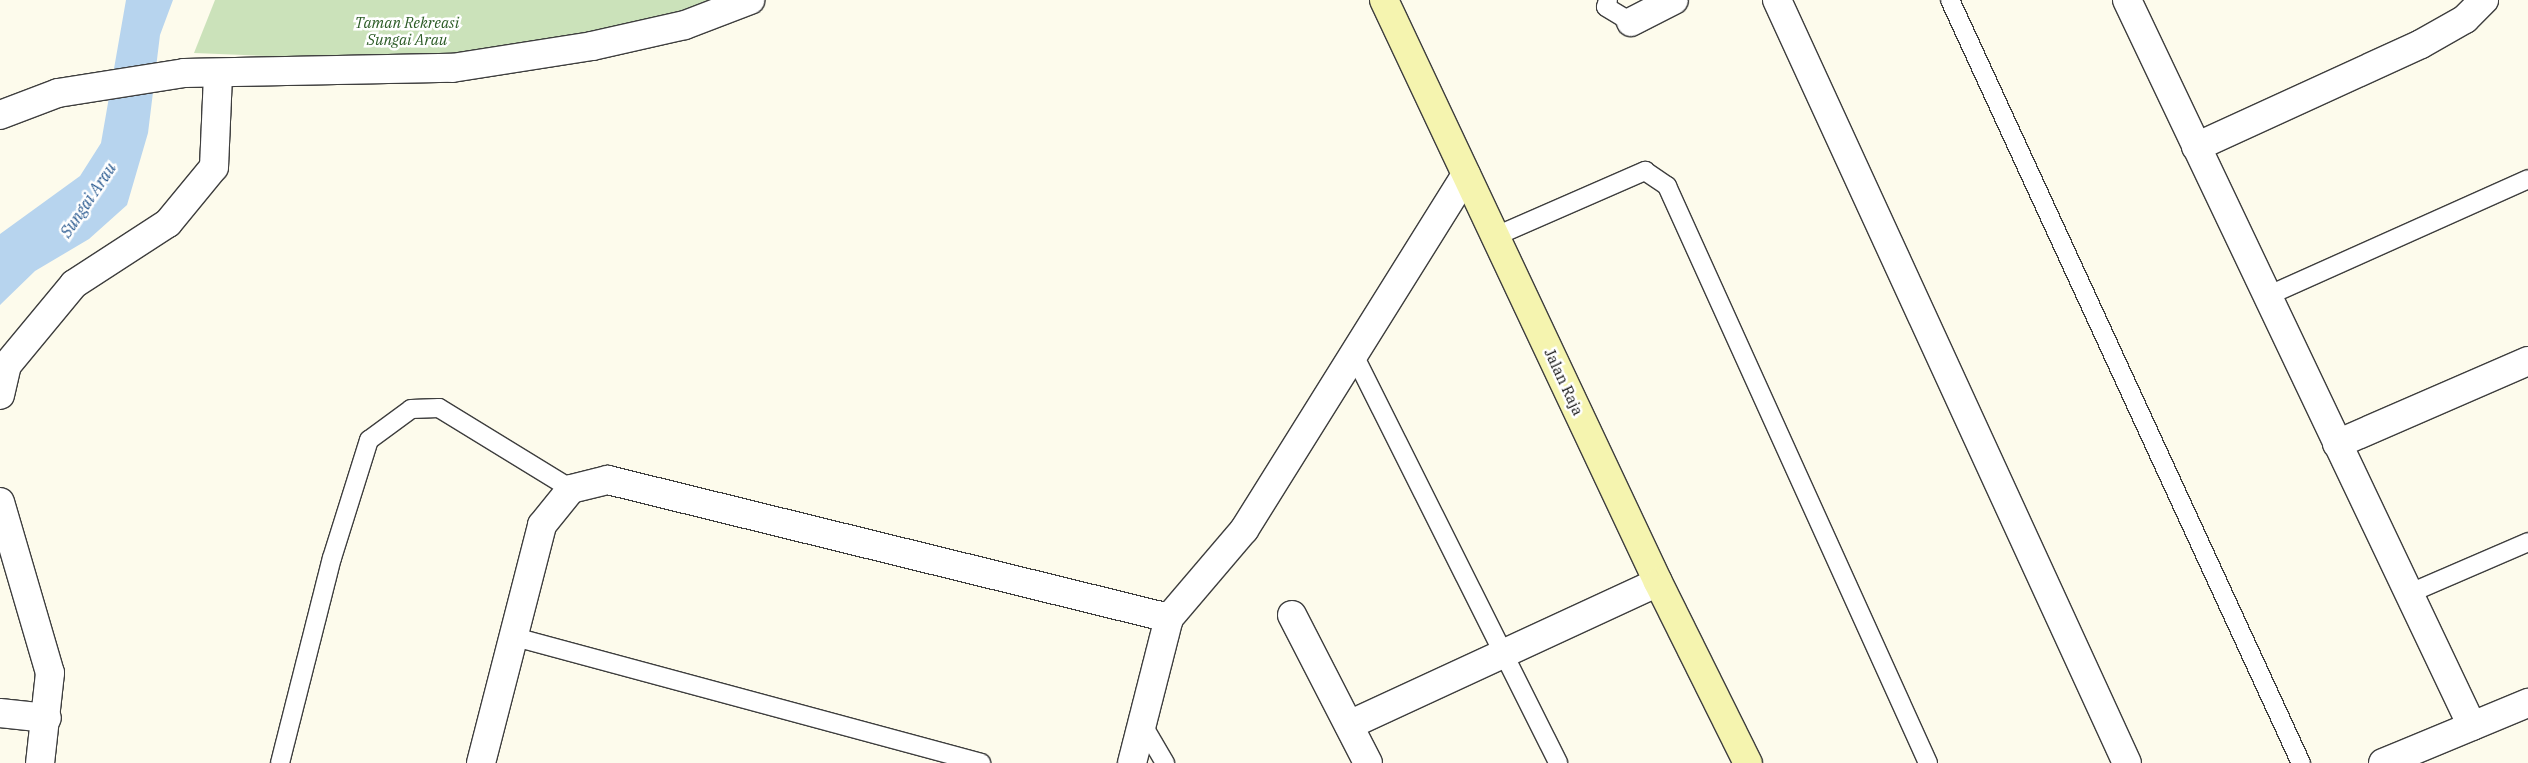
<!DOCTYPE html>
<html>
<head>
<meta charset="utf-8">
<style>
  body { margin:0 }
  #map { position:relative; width:2528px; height:763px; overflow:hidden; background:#fdfbec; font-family:"IBM Plex Serif",serif }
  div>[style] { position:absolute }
  .green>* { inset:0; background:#cbe2ba }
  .water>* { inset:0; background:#b7d4ee }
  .roads { filter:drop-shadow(1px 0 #3e3e3e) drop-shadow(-1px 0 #3e3e3e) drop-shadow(0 1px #3e3e3e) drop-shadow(0 -1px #3e3e3e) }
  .lane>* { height:18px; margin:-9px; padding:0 9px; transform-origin:9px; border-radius:9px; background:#fff }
  .street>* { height:28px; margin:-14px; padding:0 14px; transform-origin:14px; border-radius:14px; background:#fff }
  .secondary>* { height:28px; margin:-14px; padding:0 14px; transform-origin:14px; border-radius:14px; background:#f5f4af }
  span { translate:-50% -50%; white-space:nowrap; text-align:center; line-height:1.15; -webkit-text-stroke:5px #fff; paint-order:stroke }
  .park-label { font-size:15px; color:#2a5a24; font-style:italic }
  .street-label { font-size:15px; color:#0b0b0b }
  .water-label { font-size:16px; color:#25568d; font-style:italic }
</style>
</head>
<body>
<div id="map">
  <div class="green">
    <i style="clip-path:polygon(215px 0,721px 0,673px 20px,418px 62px,194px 53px)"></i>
  </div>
  <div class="water">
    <i style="clip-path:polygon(126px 0,173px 0,160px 35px,148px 133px,127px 205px,89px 239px,35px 271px,0 305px,0 234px,80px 176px,101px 143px)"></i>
  </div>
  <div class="roads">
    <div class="lane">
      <i style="left:1608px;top:0;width:7px;rotate:106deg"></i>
      <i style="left:1606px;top:7px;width:29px;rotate:31deg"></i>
      <i style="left:1950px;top:0;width:840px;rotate:65.3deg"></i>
      <i style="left:1496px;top:236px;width:163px;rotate:-23.6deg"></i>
      <i style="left:1645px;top:171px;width:27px;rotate:34deg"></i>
      <i style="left:1667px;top:186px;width:633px;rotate:65.66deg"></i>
      <i style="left:2267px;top:296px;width:286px;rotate:-24.1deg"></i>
      <i style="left:1354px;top:355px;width:456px;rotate:63.4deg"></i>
      <i style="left:2408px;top:594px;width:131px;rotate:-23.4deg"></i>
      <i style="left:511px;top:636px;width:487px;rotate:15.1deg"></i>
      <i style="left:1144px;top:727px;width:42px;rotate:59.7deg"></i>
      <i style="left:280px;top:763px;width:211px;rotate:-75.8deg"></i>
      <i style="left:332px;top:558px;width:124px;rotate:-72.6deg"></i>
      <i style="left:369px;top:440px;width:52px;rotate:-36.4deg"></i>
      <i style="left:411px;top:409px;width:28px;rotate:-2deg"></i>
      <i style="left:439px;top:408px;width:155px;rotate:31.5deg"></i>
    </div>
    <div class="street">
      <i style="left:1777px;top:0;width:839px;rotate:65.36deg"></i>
      <i style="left:2127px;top:0;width:804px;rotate:64.58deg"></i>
      <i style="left:1631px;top:22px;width:48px;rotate:-27.1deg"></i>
      <i style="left:0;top:115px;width:62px;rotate:-20.8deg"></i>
      <i style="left:58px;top:93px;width:128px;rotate:-9deg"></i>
      <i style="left:184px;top:73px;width:268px;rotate:-1.1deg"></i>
      <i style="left:452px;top:68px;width:142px;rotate:-8.9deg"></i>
      <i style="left:592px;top:46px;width:95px;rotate:-12.7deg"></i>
      <i style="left:685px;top:25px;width:70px;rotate:-21deg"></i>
      <i style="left:2196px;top:147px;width:247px;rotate:-24.6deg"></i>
      <i style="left:2421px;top:44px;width:51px;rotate:-29.6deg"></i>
      <i style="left:2465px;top:19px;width:27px;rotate:-45deg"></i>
      <i style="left:0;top:395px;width:31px;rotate:-77deg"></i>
      <i style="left:7px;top:365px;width:105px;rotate:-50.4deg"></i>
      <i style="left:74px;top:284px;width:112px;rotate:-33deg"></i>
      <i style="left:168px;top:223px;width:72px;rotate:-50.6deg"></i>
      <i style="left:214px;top:167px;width:92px;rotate:-87.5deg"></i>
      <i style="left:2337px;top:444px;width:208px;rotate:-23.5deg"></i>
      <i style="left:0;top:502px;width:178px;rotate:73.7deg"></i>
      <i style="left:50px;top:673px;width:91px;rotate:96.3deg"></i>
      <i style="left:1292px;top:615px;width:166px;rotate:62.8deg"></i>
      <i style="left:0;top:713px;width:47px;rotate:6.1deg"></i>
      <i style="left:1349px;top:725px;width:340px;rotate:-24.8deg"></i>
      <i style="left:481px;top:763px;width:246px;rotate:-75.6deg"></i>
      <i style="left:542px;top:525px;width:46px;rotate:-51.1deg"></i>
      <i style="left:571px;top:489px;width:38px;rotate:-14deg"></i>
      <i style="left:608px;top:480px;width:578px;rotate:13.82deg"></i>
      <i style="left:1132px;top:763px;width:150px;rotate:-75.7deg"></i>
      <i style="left:1169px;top:618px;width:116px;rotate:-49.6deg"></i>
      <i style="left:1244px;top:530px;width:419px;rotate:-58deg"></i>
      <i style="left:2383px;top:763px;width:157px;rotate:-22.5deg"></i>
    </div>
    <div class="secondary">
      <i style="left:1384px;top:0;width:643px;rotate:64.79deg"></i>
      <i style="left:1658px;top:582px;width:202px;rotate:63.6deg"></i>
    </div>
  </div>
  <div class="park-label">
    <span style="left:407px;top:31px">Taman Rekreasi<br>Sungai Arau</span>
  </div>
  <div class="street-label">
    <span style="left:1564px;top:382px;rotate:65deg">Jalan Raja</span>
  </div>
  <div class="water-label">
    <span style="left:88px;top:200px;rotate:-56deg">Sungai Arau</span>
  </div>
</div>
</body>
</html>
